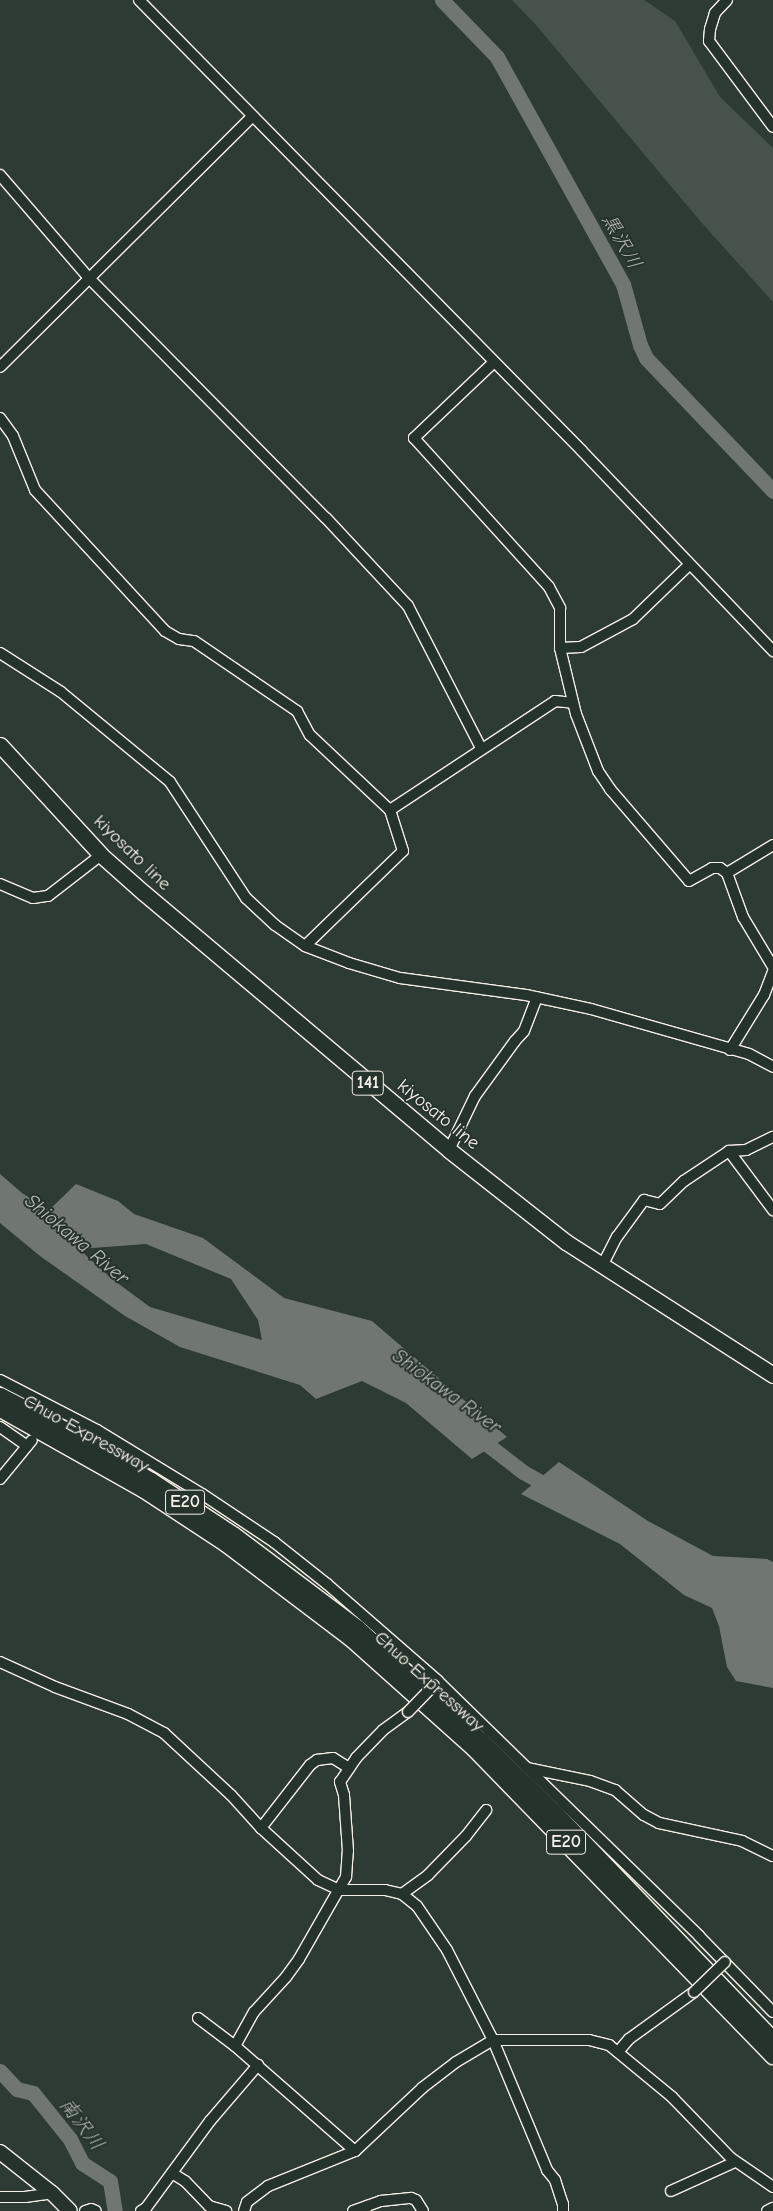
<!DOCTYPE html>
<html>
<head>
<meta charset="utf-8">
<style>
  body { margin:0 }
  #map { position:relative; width:773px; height:2211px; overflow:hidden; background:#2e3b34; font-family:"Comic Neue","Klee One",sans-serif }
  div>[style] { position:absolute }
  .green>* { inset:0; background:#48524c }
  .water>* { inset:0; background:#6f7770 }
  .river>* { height:15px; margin:-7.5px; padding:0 7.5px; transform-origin:7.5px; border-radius:7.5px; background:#6f7770 }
  .roads { filter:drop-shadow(1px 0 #f4f1e8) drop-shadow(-1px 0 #f4f1e8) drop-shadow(0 1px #f4f1e8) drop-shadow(0 -1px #f4f1e8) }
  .minor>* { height:10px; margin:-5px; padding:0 5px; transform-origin:5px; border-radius:5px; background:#26332d }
  .major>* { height:14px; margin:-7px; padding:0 7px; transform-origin:7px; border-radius:7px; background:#26332d }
  .highway>* { height:15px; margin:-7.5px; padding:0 7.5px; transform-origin:7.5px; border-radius:7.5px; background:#26332d }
  .bridges { filter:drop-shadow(1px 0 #f4f1e8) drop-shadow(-1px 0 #f4f1e8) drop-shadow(0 1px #f4f1e8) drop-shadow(0 -1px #f4f1e8) }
  .minor-bridge>* { height:10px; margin:-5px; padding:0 5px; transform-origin:5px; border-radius:5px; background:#26332d }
  span { translate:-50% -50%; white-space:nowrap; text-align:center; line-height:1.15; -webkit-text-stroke:4px #26332d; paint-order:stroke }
  .shield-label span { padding:1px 4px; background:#26332d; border:1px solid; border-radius:4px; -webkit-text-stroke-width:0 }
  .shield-label { font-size:18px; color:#f4f1e8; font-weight:700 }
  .street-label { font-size:19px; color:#f4f1e8 }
  .water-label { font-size:20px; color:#b8bab2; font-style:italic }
</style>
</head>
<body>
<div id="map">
  <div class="green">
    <i style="clip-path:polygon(512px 0,644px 0,675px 21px,720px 97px,773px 148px,773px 302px,701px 222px,536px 25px)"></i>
  </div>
  <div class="water">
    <i style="clip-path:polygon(evenodd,0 1174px,22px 1193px,49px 1210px,76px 1184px,118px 1201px,134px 1214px,203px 1238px,284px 1298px,372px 1321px,507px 1437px,472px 1459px,406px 1403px,362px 1381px,316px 1399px,300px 1385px,180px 1347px,125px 1316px,40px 1256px,0 1223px,0 1174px,146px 1244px,231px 1279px,258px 1320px,262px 1340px,150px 1307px,112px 1279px,79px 1249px,146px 1244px)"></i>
    <i style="clip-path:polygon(559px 1462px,648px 1521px,713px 1556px,767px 1559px,773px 1562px,773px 1688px,736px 1681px,727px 1667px,719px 1626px,712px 1608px,684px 1595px,620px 1544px,521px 1494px)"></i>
  </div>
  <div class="river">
    <i style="left:442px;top:0;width:79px;rotate:46deg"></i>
    <i style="left:497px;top:57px;width:260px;rotate:61deg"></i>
    <i style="left:623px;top:284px;width:63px;rotate:74.4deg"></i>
    <i style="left:640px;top:345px;width:14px;rotate:65deg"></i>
    <i style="left:646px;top:358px;width:184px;rotate:46.3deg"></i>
    <i style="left:475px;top:1435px;width:61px;rotate:37.6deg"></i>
    <i style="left:523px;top:1472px;width:37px;rotate:29deg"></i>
    <i style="left:0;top:2071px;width:25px;rotate:47deg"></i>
    <i style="left:17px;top:2089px;width:16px;rotate:14deg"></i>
    <i style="left:33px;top:2093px;width:59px;rotate:51.2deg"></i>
    <i style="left:70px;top:2139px;width:27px;rotate:63deg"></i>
    <i style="left:82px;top:2163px;width:33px;rotate:33deg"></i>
    <i style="left:110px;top:2181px;width:30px;rotate:81deg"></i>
  </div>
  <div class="roads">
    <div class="minor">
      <i style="left:139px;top:0;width:632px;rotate:45.51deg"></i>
      <i style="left:582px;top:451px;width:277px;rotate:46.3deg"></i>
      <i style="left:727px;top:0;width:18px;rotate:133deg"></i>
      <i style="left:715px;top:13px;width:17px;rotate:107deg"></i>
      <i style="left:710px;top:29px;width:12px;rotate:95deg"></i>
      <i style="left:709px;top:41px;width:107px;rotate:53.3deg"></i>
      <i style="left:0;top:175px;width:136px;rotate:49.2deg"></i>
      <i style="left:89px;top:278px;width:337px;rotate:45.4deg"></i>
      <i style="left:326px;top:518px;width:120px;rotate:47deg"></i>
      <i style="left:408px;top:606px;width:160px;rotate:62.8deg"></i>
      <i style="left:493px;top:363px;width:109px;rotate:136.5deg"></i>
      <i style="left:414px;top:438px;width:201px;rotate:47.8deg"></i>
      <i style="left:549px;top:587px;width:24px;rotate:62deg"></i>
      <i style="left:560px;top:608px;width:40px;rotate:90deg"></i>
      <i style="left:560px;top:648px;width:68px;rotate:76.4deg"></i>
      <i style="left:576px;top:714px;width:61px;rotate:68.9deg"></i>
      <i style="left:598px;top:771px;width:22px;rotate:56deg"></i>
      <i style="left:610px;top:789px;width:121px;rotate:49.3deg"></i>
      <i style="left:689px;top:881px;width:26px;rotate:-29deg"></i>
      <i style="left:712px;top:868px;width:8px"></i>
      <i style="left:720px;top:868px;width:9px;rotate:36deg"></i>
      <i style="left:727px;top:873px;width:47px;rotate:70deg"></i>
      <i style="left:743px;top:917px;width:58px;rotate:59deg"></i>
      <i style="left:0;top:367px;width:356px;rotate:-44.8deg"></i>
      <i style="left:0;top:418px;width:22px;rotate:54deg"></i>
      <i style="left:13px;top:436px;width:58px;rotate:67.8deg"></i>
      <i style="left:35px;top:490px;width:192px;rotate:47.3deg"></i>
      <i style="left:165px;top:631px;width:16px;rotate:30deg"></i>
      <i style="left:179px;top:639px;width:15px;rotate:8deg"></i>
      <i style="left:194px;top:641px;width:125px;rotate:34.2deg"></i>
      <i style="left:297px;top:711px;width:27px;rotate:62deg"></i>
      <i style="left:310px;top:735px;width:110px;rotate:43.2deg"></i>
      <i style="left:390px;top:810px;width:43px;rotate:72.4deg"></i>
      <i style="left:403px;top:851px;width:136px;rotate:135.9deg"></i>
      <i style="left:560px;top:648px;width:21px;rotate:-3deg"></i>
      <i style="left:581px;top:647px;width:59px;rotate:-28.3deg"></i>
      <i style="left:633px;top:619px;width:78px;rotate:-44deg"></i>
      <i style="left:0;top:653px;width:72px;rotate:32.6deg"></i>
      <i style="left:61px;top:692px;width:141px;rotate:39.5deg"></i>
      <i style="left:170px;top:782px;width:139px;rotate:56.8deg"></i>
      <i style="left:246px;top:898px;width:40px;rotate:43deg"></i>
      <i style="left:275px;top:925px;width:37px;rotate:35deg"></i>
      <i style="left:305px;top:946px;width:47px;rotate:21.1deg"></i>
      <i style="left:349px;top:963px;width:53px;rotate:16.4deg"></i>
      <i style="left:400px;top:978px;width:127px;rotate:7.7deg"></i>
      <i style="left:526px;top:995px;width:66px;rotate:12.2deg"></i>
      <i style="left:591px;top:1009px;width:164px;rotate:15.9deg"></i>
      <i style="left:749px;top:1054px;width:27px;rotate:28deg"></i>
      <i style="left:390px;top:810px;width:198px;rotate:-33.4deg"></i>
      <i style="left:555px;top:701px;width:18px;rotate:6deg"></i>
      <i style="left:727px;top:873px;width:54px;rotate:-31.3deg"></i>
      <i style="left:0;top:884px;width:36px;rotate:23deg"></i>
      <i style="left:33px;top:898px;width:15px;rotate:-8deg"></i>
      <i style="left:48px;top:896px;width:67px;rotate:-37.7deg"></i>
      <i style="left:730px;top:1050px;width:65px;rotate:-58.3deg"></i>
      <i style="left:764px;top:995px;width:26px;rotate:-69deg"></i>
      <i style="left:449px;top:1150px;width:60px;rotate:-64.3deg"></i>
      <i style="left:475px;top:1096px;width:68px;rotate:-54deg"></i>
      <i style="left:515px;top:1041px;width:13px;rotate:-48deg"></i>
      <i style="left:524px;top:1031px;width:36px;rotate:-69deg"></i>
      <i style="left:729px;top:1151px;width:74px;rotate:53.3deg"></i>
      <i style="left:602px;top:1266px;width:33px;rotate:-63deg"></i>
      <i style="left:617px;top:1237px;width:46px;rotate:-53.9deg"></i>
      <i style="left:644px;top:1200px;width:16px;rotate:14deg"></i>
      <i style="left:660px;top:1204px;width:33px;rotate:-44deg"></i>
      <i style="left:684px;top:1181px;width:54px;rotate:-33.7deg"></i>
      <i style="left:729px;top:1151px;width:17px;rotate:-3deg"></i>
      <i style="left:746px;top:1150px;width:30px;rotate:-26deg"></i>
      <i style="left:0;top:1380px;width:109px;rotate:27.3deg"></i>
      <i style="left:97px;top:1430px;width:123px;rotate:31.4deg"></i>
      <i style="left:202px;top:1494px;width:87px;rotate:33.7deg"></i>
      <i style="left:274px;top:1542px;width:68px;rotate:38.4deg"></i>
      <i style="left:327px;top:1584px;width:147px;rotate:41.1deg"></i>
      <i style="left:438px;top:1681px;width:365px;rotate:44.3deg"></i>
      <i style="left:699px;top:1936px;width:106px;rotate:45.8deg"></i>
      <i style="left:0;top:1427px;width:33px;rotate:35deg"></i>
      <i style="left:0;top:1479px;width:50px;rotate:-50.6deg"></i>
      <i style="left:0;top:1662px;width:60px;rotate:24.4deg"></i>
      <i style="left:55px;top:1687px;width:78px;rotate:20.3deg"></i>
      <i style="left:128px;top:1714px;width:41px;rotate:27.8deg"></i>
      <i style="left:164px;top:1733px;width:91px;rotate:42.8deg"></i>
      <i style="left:231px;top:1795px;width:45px;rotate:47.7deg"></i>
      <i style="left:261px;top:1828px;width:77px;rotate:42.4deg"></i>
      <i style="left:318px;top:1880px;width:23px;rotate:25deg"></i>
      <i style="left:339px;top:1890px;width:46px"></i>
      <i style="left:385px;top:1890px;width:17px;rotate:13deg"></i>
      <i style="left:402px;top:1894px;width:19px;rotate:39deg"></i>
      <i style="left:417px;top:1906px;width:53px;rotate:55.7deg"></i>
      <i style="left:447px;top:1950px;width:101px;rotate:62.9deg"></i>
      <i style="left:493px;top:2040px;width:141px;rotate:67.4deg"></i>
      <i style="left:547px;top:2170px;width:13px;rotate:51deg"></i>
      <i style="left:555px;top:2180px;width:25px;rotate:72deg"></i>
      <i style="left:563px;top:2204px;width:7px;rotate:90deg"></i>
      <i style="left:527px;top:1768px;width:64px;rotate:11.7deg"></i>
      <i style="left:590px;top:1781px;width:27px;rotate:20deg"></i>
      <i style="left:615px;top:1790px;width:38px;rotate:41deg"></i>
      <i style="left:644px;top:1815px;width:17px;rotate:28deg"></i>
      <i style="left:659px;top:1823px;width:85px;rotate:12.2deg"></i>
      <i style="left:742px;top:1841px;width:34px;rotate:26deg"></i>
      <i style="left:261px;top:1828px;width:80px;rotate:-52.1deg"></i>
      <i style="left:310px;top:1765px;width:9px;rotate:-36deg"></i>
      <i style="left:317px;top:1760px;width:16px;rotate:-7deg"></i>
      <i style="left:333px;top:1758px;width:19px;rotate:32deg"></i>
      <i style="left:402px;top:1894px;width:32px;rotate:-36deg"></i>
      <i style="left:428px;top:1875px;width:54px;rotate:-45.7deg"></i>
      <i style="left:466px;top:1836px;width:33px;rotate:-52deg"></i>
      <i style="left:198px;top:2018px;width:46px;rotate:37.1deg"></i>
      <i style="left:618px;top:2052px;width:17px;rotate:-50deg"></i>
      <i style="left:629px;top:2039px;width:80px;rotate:-35.9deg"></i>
      <i style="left:355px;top:2151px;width:159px;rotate:-138.8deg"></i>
      <i style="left:235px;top:2046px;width:39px;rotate:-61deg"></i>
      <i style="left:254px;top:2012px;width:47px;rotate:-47.6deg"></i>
      <i style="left:286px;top:1977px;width:22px;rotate:-54deg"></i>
      <i style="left:299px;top:1959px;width:95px;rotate:-60.2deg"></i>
      <i style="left:346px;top:1877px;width:26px;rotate:-86deg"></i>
      <i style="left:348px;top:1851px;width:56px;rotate:-94.1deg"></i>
      <i style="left:344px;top:1795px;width:14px;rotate:-107deg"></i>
      <i style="left:340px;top:1782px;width:29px;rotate:-56deg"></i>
      <i style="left:356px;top:1758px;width:39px;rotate:-46deg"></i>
      <i style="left:383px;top:1730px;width:31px;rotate:-36deg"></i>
      <i style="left:172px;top:2173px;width:15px;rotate:32deg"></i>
      <i style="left:185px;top:2181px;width:35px;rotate:46deg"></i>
      <i style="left:209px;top:2206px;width:18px;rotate:16deg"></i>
      <i style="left:671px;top:2191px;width:70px;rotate:-24.4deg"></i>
      <i style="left:0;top:2197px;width:25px"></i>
      <i style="left:25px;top:2197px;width:27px;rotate:-8deg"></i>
      <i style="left:85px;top:2211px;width:6px;rotate:-18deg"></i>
      <i style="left:91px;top:2209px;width:5px;rotate:22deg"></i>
      <i style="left:141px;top:2211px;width:6px;rotate:-31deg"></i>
      <i style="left:146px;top:2208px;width:108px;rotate:-53.7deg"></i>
      <i style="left:210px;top:2121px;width:74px;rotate:-49.4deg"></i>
      <i style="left:244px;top:2211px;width:9px;rotate:-72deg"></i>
      <i style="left:247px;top:2202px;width:26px;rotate:-37deg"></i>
      <i style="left:268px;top:2186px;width:94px;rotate:-21.9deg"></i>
      <i style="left:355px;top:2151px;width:92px;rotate:-43.2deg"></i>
      <i style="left:422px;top:2088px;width:43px;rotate:-37.4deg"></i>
      <i style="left:456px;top:2062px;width:43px;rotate:-30.7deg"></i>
      <i style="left:493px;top:2040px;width:96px"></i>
      <i style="left:589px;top:2040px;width:21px;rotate:14deg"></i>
      <i style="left:609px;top:2045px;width:82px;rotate:39.5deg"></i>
      <i style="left:672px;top:2097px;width:85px;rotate:46deg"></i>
      <i style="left:731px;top:2158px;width:51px;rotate:34.6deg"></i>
      <i style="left:353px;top:2211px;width:15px;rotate:-20deg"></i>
      <i style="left:365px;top:2211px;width:5px;rotate:-68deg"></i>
      <i style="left:367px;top:2206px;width:15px;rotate:-20deg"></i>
      <i style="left:381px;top:2201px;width:30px;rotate:-6deg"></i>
      <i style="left:411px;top:2198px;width:5px;rotate:22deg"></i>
      <i style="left:416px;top:2200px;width:13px;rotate:58deg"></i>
      <i style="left:767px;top:2211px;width:7px;rotate:-27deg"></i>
    </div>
    <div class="major">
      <i style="left:0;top:2152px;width:66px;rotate:38.3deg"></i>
      <i style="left:52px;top:2193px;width:25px;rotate:45deg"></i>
    </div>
    <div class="highway">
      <i style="left:0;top:745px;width:149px;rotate:47.4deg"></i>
      <i style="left:101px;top:855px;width:57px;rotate:41.5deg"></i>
      <i style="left:144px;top:893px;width:399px;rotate:40.1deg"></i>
      <i style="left:449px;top:1150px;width:149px;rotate:38.2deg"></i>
      <i style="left:566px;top:1242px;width:246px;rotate:32.7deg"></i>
      <i style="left:0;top:1395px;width:59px;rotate:27.4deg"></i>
      <i style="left:52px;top:1422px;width:115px;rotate:30.4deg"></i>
      <i style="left:151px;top:1480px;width:98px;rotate:33.4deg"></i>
      <i style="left:233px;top:1534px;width:156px;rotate:36.9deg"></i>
      <i style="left:358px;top:1628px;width:166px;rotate:42.3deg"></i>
      <i style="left:481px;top:1740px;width:103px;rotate:44.2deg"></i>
      <i style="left:555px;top:1812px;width:315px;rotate:46.2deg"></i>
      <i style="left:0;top:1409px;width:165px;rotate:29.4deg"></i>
      <i style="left:144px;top:1490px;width:98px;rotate:33.4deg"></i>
      <i style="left:226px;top:1544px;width:156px;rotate:37.2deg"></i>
      <i style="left:350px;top:1638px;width:165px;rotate:41.8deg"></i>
      <i style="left:473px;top:1748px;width:430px;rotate:45.8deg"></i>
    </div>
  </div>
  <div class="bridges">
    <div class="minor-bridge">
      <i style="left:408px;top:1712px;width:37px;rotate:-46deg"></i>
      <i style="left:694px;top:1992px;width:43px;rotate:-44.1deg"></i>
    </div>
  </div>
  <div class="shield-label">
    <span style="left:368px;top:1083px">141</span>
    <span style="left:185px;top:1502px">E20</span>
    <span style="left:566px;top:1842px">E20</span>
  </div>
  <div class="street-label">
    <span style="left:132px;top:853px;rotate:44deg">kiyosato line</span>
    <span style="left:438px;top:1115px;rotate:39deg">kiyosato line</span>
    <span style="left:86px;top:1434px;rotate:29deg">Chuo Expressway</span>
    <span style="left:429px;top:1682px;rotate:42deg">Chuo Expressway</span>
  </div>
  <div class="water-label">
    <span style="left:622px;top:241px;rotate:61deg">黒沢川</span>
    <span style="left:77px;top:1239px;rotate:40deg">Shiokawa River</span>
    <span style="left:447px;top:1391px;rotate:36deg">Shiokawa River</span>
    <span style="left:82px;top:2124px;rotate:53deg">南沢川</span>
  </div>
</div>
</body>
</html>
